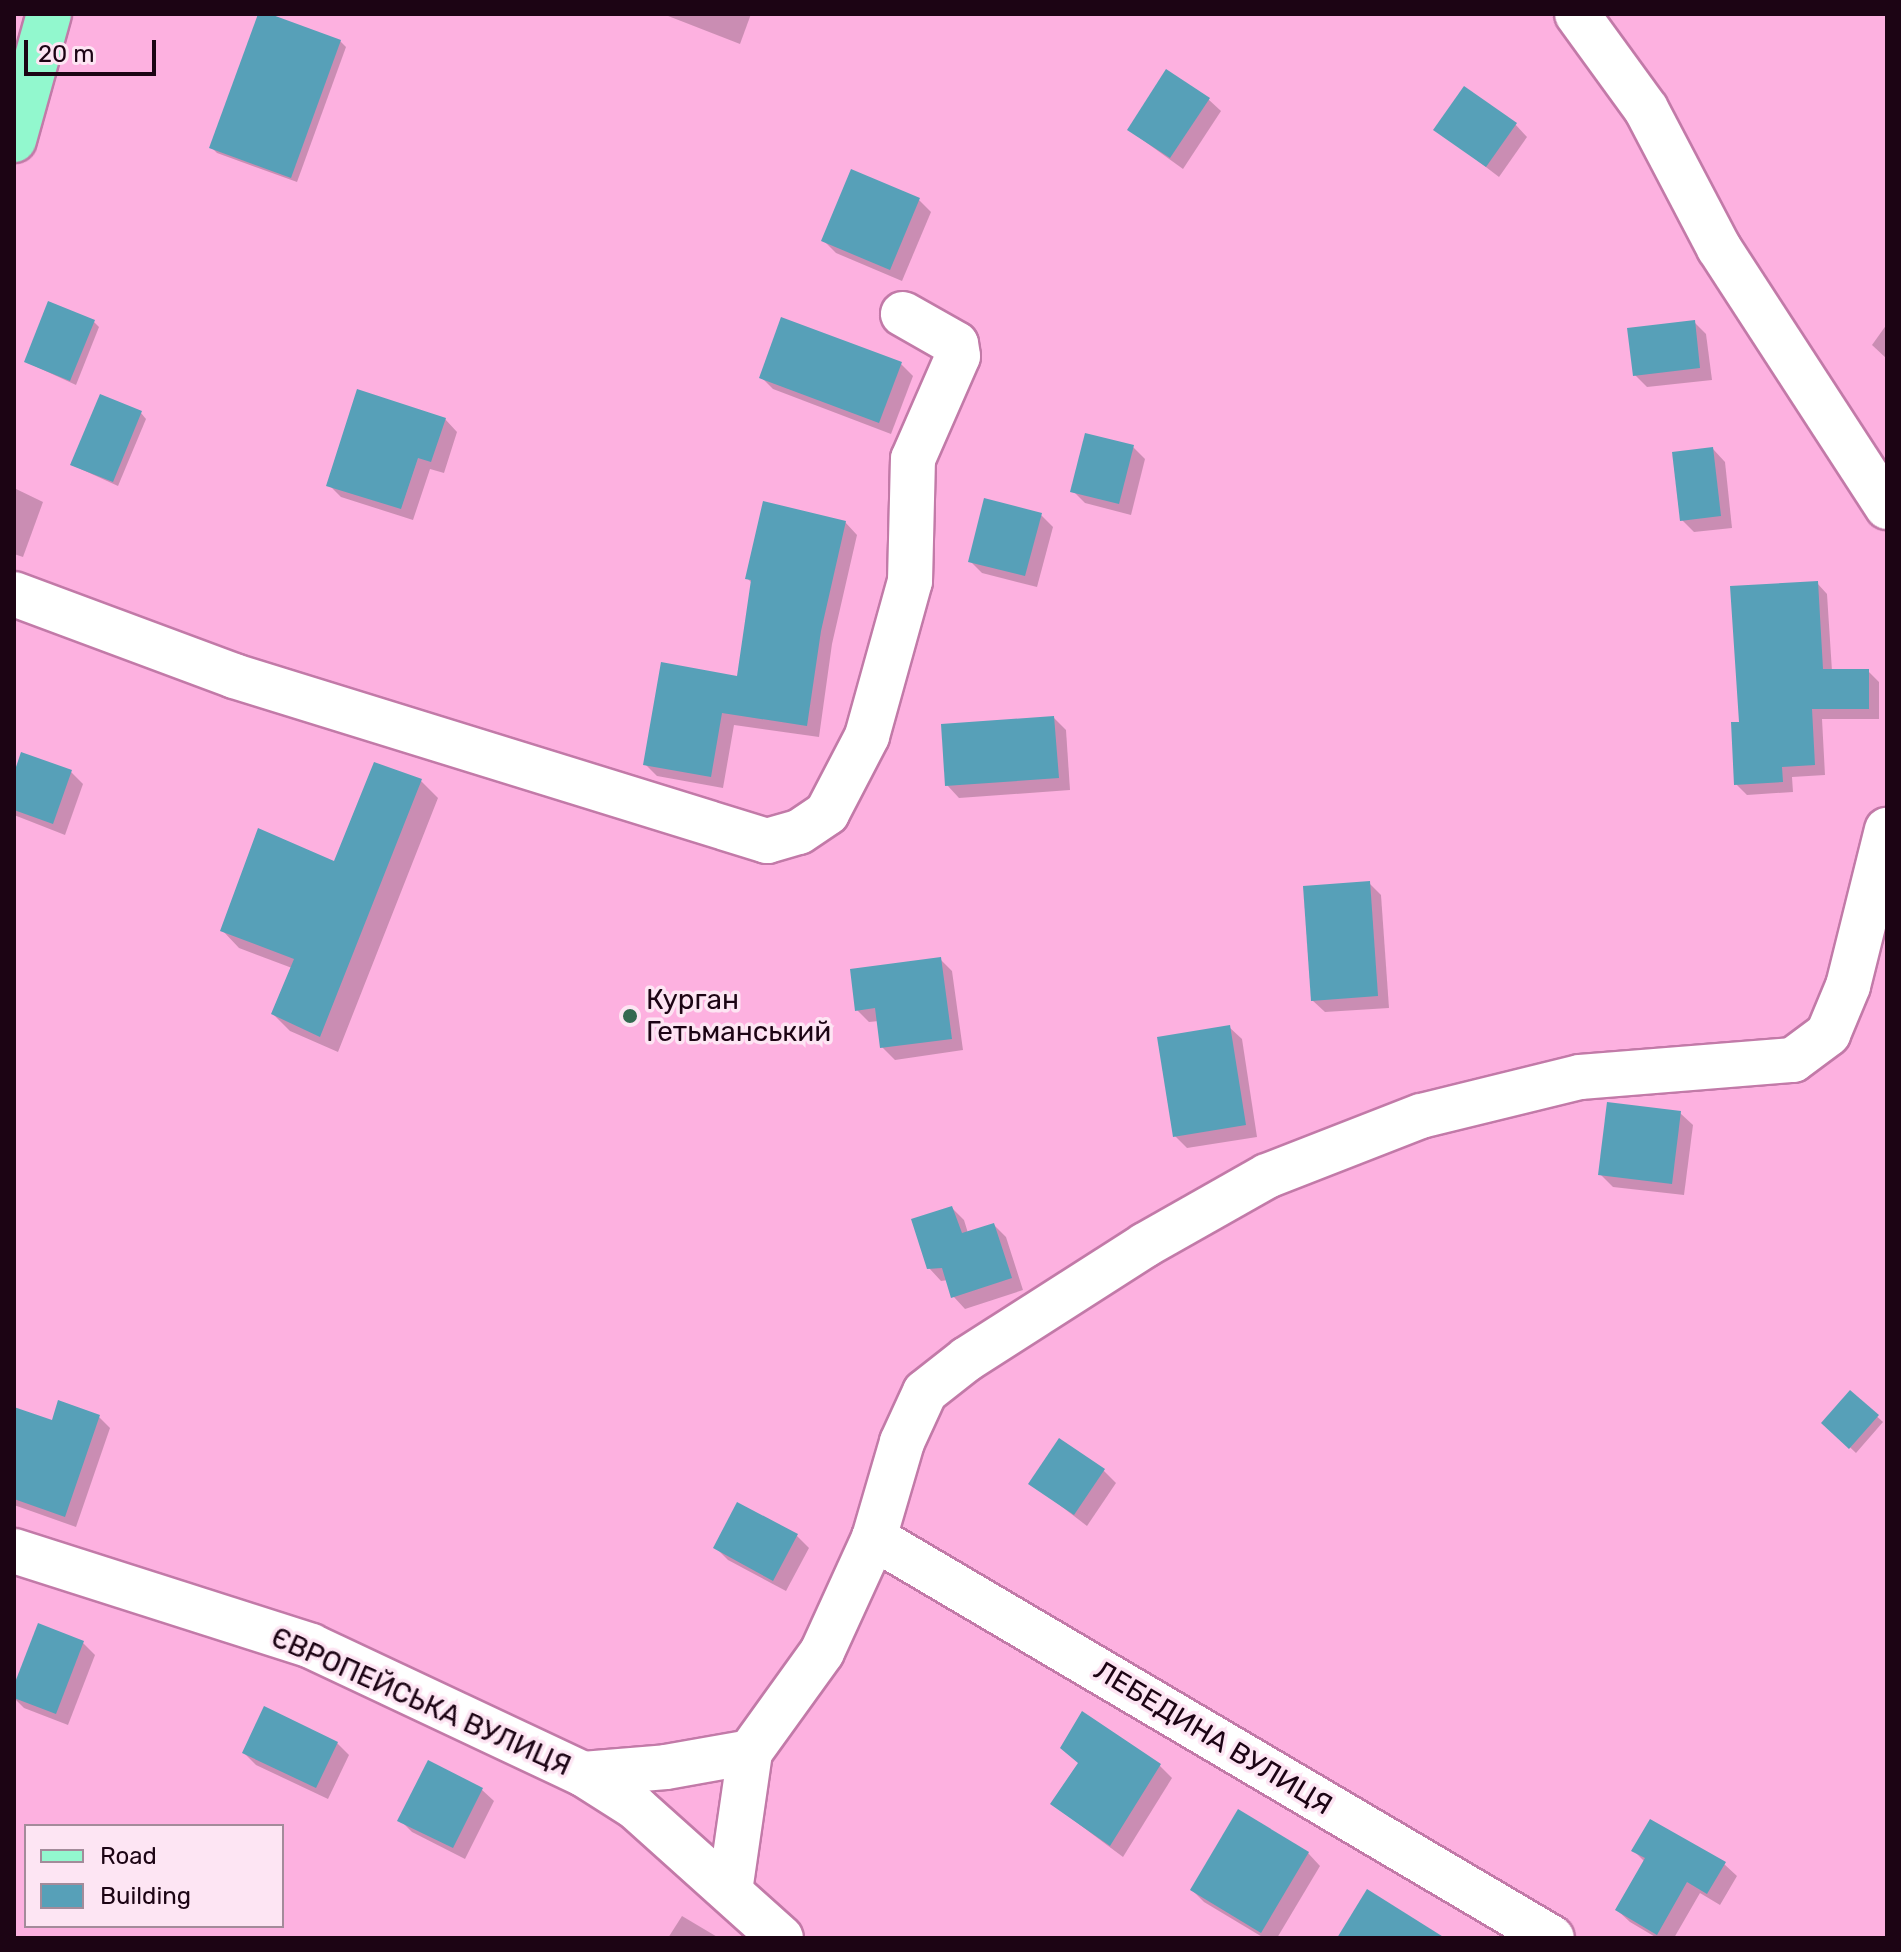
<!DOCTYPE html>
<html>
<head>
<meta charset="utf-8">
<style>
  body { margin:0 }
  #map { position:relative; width:1901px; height:1952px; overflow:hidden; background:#fdb1e0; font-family:Rubik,sans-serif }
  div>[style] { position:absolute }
  .shadow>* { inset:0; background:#0003 }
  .building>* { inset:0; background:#57a0b8 }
  .roads { filter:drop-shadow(2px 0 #c27aa8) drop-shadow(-2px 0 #c27aa8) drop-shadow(0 2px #c27aa8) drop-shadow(0 -2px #c27aa8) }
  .minor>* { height:44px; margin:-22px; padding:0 22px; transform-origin:22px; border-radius:22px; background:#fff }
  .major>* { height:44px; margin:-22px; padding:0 22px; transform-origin:22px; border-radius:22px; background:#92f8ce }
  .dots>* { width:22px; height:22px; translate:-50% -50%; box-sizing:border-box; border:4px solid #fde5f3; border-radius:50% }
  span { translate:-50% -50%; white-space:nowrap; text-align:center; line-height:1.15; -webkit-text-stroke:7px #fde5f3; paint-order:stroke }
  .poi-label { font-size:28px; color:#1c0414 }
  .left { translate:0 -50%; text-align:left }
  .street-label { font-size:28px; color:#1c0414 }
  .frame { position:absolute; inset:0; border:16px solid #1c0414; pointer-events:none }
  .legend { position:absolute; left:24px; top:1824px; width:260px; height:104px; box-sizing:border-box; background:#fde5f3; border:2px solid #a38b9a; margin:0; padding:10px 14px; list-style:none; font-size:24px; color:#1c0414 }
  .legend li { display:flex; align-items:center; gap:16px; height:40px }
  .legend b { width:40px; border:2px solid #a38b9a }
  .scale { position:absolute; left:24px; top:40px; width:132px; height:36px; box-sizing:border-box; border:4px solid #1c0414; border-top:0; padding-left:10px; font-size:24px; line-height:28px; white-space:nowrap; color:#1c0414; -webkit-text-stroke:6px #fde5f3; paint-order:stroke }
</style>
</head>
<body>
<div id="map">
  <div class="shadow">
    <i style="clip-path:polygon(260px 14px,340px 41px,346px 47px,297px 182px,217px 153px,212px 148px)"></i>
    <i style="clip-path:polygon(663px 14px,751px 14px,740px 44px)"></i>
    <i style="clip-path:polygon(1208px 99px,1221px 111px,1183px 169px,1129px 130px)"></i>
    <i style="clip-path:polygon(1515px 124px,1527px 137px,1499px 177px,1436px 129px)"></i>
    <i style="clip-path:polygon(852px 172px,919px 200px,931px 212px,902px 281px,836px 253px,823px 240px)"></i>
    <i style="clip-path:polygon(94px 322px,99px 327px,76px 385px,26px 362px)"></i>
    <i style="clip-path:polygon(1694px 322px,1706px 334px,1712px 380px,1647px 387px,1635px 375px)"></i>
    <i style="clip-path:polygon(1887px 324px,1887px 359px,1872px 345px)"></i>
    <i style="clip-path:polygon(901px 364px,913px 376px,891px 434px,773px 389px,761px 377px)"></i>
    <i style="clip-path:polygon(141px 413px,146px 419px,118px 486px,72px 465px)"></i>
    <i style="clip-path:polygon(445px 419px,457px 432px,444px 473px,430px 469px,413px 520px,341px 497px,329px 485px)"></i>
    <i style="clip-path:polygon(1133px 447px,1145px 459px,1131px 515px,1085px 503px,1073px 491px)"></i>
    <i style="clip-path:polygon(1713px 449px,1725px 462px,1732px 528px,1694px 532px,1682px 520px)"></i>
    <i style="clip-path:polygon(14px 488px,43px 502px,23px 557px,14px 554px)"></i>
    <i style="clip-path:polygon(1041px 515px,1053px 527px,1037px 587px,982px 573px,970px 561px)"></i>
    <i style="clip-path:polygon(845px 522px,857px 535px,832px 644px,819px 737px,734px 725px,723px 788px,657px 776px,645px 764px,739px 678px,753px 584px,747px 578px)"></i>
    <i style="clip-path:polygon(1817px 583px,1827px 594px,1832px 671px,1868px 671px,1879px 682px,1879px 719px,1822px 719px,1825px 775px,1792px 777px,1793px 792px,1747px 795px,1736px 784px,1741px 724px)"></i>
    <i style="clip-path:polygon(1054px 718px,1066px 730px,1070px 790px,959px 798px,947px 785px)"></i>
    <i style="clip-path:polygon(71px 772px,83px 784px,65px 835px,14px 815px,14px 779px)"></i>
    <i style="clip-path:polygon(421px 781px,438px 798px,338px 1052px,290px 1031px,273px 1014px,292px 968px,239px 948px,222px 930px,335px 864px)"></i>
    <i style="clip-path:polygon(1369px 883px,1381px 895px,1389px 1008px,1325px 1012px,1312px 1000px)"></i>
    <i style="clip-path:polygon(940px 959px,952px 971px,963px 1050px,895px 1060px,882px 1047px,879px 1021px,869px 1022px,857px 1010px)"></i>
    <i style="clip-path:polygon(1229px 1027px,1242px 1039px,1257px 1137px,1187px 1148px,1175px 1136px)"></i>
    <i style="clip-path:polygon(1680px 1113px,1693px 1125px,1684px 1195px,1613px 1187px,1600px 1174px)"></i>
    <i style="clip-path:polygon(952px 1208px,964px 1220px,968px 1233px,994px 1225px,1006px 1237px,1023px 1290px,965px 1309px,953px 1296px,948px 1280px,941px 1281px,929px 1268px)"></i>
    <i style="clip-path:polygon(1851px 1393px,1883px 1422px,1856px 1453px,1824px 1423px)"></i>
    <i style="clip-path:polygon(99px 1417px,110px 1428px,76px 1527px,14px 1505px,14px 1429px)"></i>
    <i style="clip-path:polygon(1103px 1470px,1116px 1483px,1087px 1526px,1031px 1483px)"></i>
    <i style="clip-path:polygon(797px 1536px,809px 1548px,786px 1591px,728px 1560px,716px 1548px)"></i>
    <i style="clip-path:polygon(83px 1643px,95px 1655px,68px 1725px,24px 1708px,14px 1698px,14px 1690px)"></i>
    <i style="clip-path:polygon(337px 1743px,349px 1755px,328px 1799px,256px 1765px,244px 1753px)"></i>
    <i style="clip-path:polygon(1080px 1764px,1160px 1766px,1172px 1778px,1123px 1857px,1052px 1804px)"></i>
    <i style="clip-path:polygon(481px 1789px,494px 1801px,465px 1859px,412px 1832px,400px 1820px)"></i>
    <i style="clip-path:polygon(1634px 1851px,1724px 1864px,1737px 1876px,1720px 1905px,1700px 1893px,1674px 1938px,1657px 1938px,1630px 1922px,1617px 1910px,1645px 1862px)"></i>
    <i style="clip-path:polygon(1308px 1853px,1320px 1866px,1277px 1938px,1264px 1938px,1204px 1902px,1192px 1890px)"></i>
    <i style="clip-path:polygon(682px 1916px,719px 1938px,668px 1938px)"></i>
  </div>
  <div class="building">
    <i style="clip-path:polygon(258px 14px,270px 14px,341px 40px,291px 178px,209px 148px)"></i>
    <i style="clip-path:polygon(1166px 69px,1210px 98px,1170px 158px,1127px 130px)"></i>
    <i style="clip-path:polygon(1464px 86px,1517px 123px,1486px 167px,1433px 130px)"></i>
    <i style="clip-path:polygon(851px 169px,920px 198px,890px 270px,821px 241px)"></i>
    <i style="clip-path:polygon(48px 301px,95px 320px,70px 381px,24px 362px)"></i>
    <i style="clip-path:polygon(781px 317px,902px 362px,879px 423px,759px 378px)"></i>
    <i style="clip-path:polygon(1695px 320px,1700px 368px,1633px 376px,1627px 328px)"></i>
    <i style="clip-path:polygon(357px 389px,446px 418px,431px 462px,418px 458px,401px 509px,326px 486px)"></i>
    <i style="clip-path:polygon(100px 394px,142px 411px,113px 482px,70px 465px)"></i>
    <i style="clip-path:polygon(1085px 433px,1134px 445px,1119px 504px,1070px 492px)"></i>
    <i style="clip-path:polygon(1713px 447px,1721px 516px,1680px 521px,1672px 452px)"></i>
    <i style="clip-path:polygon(984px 498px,1042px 513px,1025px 576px,968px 562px)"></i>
    <i style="clip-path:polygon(763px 501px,846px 521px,821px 631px,807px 726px,722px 713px,711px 777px,643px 765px,661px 662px,737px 676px,751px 580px,745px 579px)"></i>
    <i style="clip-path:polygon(1818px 581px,1823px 669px,1869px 669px,1869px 709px,1812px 709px,1815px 765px,1782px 767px,1783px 782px,1734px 785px,1731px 722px,1739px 722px,1730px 586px)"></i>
    <i style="clip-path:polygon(1054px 716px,1059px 778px,945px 786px,941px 724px)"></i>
    <i style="clip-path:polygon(21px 752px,72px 770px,53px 824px,14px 810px,14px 773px)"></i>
    <i style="clip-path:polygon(374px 762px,422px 779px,320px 1037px,271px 1014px,294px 959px,220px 931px,258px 828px,334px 861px)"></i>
    <i style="clip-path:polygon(1370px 881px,1378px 996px,1311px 1001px,1303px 886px)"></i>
    <i style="clip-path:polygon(941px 957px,952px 1039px,880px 1048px,875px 1008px,855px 1011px,850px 969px)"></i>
    <i style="clip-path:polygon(1230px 1025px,1246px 1125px,1173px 1137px,1157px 1037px)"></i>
    <i style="clip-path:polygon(1607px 1102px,1681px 1111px,1672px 1184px,1598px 1175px)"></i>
    <i style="clip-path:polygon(952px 1206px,962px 1233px,994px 1223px,1012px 1278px,951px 1298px,942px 1268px,927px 1269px,911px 1219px)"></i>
    <i style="clip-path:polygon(1850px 1390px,1879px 1415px,1849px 1449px,1821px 1423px)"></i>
    <i style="clip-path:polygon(58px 1400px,100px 1415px,65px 1517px,14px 1499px,14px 1407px,52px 1420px)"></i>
    <i style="clip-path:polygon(1059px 1438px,1105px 1469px,1074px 1515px,1028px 1484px)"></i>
    <i style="clip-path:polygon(737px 1502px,798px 1534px,773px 1581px,713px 1548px)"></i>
    <i style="clip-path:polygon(38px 1623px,84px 1641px,56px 1714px,14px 1698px,14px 1685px)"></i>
    <i style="clip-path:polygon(264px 1706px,338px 1742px,316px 1788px,242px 1753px)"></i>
    <i style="clip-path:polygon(1082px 1711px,1161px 1764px,1110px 1846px,1050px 1804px,1078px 1763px,1060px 1748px)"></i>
    <i style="clip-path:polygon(428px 1760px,483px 1788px,453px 1848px,397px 1821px)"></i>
    <i style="clip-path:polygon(1238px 1809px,1309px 1852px,1261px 1933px,1190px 1890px)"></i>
    <i style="clip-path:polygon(1650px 1819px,1726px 1862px,1707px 1894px,1687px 1882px,1657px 1935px,1615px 1910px,1645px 1858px,1631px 1851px)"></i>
    <i style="clip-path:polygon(1367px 1889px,1445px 1938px,1337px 1938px)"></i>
  </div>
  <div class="roads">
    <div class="minor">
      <i style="left:1577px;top:14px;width:117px;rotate:54deg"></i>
      <i style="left:1646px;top:109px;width:157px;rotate:62.3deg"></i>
      <i style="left:1719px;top:248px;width:309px;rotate:57deg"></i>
      <i style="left:14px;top:594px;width:235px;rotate:20.4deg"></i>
      <i style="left:234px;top:676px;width:558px;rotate:17.2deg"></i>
      <i style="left:767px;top:841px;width:33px;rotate:-16deg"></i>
      <i style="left:799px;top:832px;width:34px;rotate:-34deg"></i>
      <i style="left:827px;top:813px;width:87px;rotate:-62.5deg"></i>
      <i style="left:867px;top:736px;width:161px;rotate:-74.5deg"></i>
      <i style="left:910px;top:581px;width:122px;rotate:-88.6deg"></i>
      <i style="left:913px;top:459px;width:112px;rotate:-66.4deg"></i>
      <i style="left:958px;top:356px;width:12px;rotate:-99deg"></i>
      <i style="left:956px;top:344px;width:61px;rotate:-150.5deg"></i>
      <i style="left:874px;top:1538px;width:787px;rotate:30.54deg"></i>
      <i style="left:14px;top:1551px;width:312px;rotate:17.7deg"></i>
      <i style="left:311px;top:1646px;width:301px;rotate:25.2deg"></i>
      <i style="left:583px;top:1774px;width:62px;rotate:32.4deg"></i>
      <i style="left:635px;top:1807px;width:196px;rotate:41.9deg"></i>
      <i style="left:583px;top:1774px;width:83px;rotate:-4.8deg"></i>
      <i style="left:666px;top:1767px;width:85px;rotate:-10.1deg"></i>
      <i style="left:730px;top:1891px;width:140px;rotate:-81.8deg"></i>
      <i style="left:750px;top:1752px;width:123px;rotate:-54.2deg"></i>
      <i style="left:822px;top:1652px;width:125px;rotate:-65.5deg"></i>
      <i style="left:874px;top:1538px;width:100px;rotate:-73.7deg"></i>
      <i style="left:902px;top:1442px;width:55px;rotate:-65.3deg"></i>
      <i style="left:925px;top:1392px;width:53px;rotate:-38.2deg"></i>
      <i style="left:967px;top:1359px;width:211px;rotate:-32.6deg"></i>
      <i style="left:1145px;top:1245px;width:140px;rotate:-29.5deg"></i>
      <i style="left:1267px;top:1176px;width:165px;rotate:-21.3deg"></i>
      <i style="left:1421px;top:1116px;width:164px;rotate:-13.8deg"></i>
      <i style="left:1580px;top:1077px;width:214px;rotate:-4.6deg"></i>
      <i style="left:1793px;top:1060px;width:44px;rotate:-36.6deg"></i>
      <i style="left:1828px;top:1034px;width:52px;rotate:-67.4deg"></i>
      <i style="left:1848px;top:986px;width:161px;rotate:-76deg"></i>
    </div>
    <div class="major">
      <i style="left:14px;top:140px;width:131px;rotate:-74.5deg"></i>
    </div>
  </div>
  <div class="dots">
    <i style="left:630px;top:1016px;background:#346a51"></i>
  </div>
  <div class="poi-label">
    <span class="left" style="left:646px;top:1016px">Курган<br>Гетьманський</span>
  </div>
  <div class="street-label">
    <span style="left:421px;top:1702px;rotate:24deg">ЄВРОПЕЙСЬКА ВУЛИЦЯ</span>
    <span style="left:1213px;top:1738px;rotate:31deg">ЛЕБЕДИНА ВУЛИЦЯ</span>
  </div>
  <div class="frame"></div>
  <ul class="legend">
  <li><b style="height:10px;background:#92f8ce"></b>Road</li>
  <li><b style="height:22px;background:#57a0b8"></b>Building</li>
  </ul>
  <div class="scale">20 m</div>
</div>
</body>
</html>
